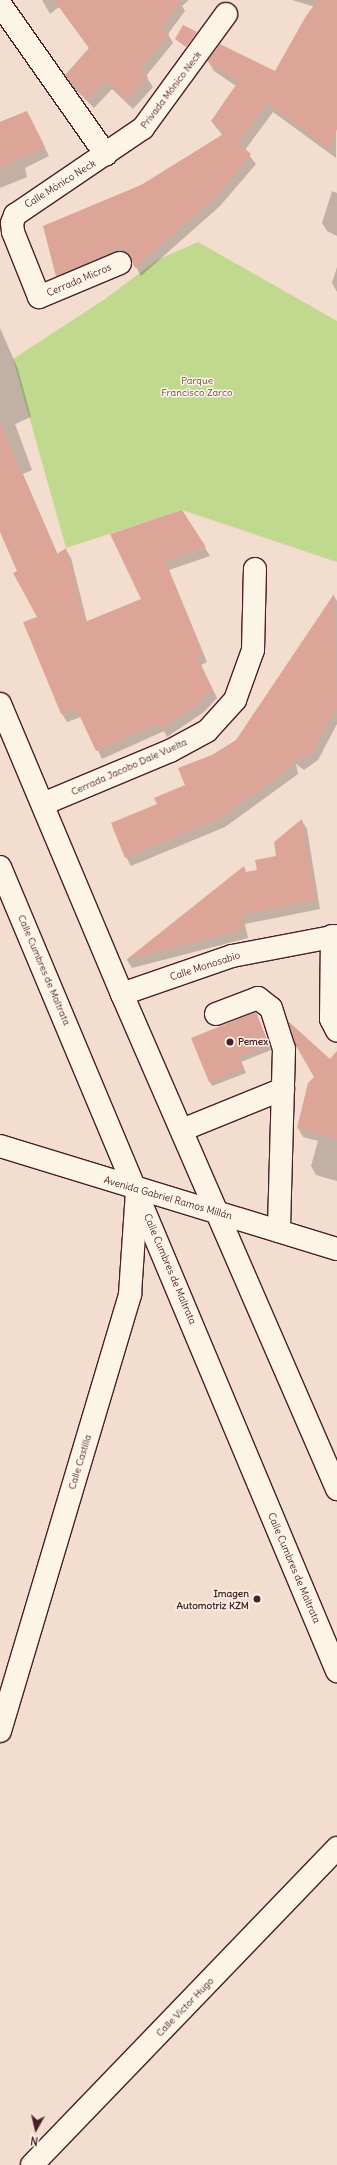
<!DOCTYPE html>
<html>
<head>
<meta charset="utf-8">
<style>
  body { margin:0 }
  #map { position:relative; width:337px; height:2165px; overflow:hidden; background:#f3ddce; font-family:Delius,sans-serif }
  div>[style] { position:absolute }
  .green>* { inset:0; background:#c1d98f }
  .shadow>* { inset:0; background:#0003 }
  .building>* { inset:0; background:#dda498 }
  .roads { filter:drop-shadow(1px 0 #4a1f2b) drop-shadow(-1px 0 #4a1f2b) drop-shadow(0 1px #4a1f2b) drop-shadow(0 -1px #4a1f2b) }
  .minor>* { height:22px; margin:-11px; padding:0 11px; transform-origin:11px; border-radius:11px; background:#fcf5e5 }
  .major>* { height:22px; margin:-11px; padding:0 11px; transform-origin:11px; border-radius:11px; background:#fcf5e5 }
  .dots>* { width:11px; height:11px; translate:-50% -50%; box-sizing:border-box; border:2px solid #fcf5e5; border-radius:50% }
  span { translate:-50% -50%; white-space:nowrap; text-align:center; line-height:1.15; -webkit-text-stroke:3px #fcf5e5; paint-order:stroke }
  .street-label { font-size:10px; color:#4a1f2b }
  .park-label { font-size:10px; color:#684e44 }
  .poi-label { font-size:10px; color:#4a1f2b; font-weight:700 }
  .left { translate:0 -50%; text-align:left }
  .right { translate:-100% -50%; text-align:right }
  .north { position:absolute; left:16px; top:2109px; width:40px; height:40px; -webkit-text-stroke:3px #fcf5e5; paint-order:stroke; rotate:188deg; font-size:11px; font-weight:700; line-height:16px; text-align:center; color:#4a1f2b }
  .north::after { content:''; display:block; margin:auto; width:14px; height:18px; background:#4a1f2b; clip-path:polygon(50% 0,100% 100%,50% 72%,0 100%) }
</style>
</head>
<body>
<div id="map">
  <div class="green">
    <i style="clip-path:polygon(198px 242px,337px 321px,337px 562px,182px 510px,66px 548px,13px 359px,105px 299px,157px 260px)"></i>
  </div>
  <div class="shadow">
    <i style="clip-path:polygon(42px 0,189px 0,182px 6px,185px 11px,168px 34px,173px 43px,146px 76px,153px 87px,133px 109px,112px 89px,94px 108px,73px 87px,67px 75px,90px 49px,59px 7px,50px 14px)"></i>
    <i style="clip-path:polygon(292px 0,337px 0,336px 158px,273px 112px,245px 150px,256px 164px,220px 206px,141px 276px,129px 255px,62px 285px,56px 276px,44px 227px,142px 186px,223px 136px,212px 122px,236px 86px,214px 71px,208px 61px,275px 72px,315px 7px)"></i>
    <i style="clip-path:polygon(27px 112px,49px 156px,25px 168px,27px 177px,0 188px,0 122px)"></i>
    <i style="clip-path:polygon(332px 191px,337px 193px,337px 236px,327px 231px,322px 223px)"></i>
    <i style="clip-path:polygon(337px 267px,337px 292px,332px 283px)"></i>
    <i style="clip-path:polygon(0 328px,18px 369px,31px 417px,15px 424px,32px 470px,23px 474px,58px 555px,66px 550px,71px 558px,87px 622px,142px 600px,182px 511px,210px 556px,169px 570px,207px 662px,201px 665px,217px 698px,204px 712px,167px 737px,164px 731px,102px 759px,81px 717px,67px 722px,62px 714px,24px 622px,39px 618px,0 529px)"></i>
    <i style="clip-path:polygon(334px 596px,337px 601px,337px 724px,318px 760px,304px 770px,296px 764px,298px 774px,225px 827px,131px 866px,126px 857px,158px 805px,186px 785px,213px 756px,237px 741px)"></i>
    <i style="clip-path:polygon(302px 821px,307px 829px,320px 909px,245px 924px,248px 938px,132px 968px,127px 960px,243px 868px,246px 873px,258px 870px,278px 857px)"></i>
    <i style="clip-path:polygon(258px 1018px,271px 1050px,241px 1062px,246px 1073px,212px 1086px,210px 1082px)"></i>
    <i style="clip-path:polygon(337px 1076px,337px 1181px,316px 1175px,311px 1166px,318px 1141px,303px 1137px,298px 1128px,309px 1083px)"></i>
  </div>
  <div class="building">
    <i style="clip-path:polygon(54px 0,182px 0,161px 28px,169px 34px,140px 69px,148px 77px,127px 101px,106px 80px,88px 100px,67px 78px,65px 75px,89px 48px)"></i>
    <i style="clip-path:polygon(318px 0,337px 0,337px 129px,330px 149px,267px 103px,238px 143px,251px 154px,215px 197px,135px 268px,124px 246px,56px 276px,43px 226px,141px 185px,225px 133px,227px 135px,211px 121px,238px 82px,207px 61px,220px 44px,275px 71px,306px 16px)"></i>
    <i style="clip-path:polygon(183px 25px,197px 32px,186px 47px,175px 39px)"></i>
    <i style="clip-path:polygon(27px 111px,45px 147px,0 168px,0 122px)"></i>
    <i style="clip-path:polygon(0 423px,57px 554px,66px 548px,85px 622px,141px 599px,110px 534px,182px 510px,206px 547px,165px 561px,203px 653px,197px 656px,212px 689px,199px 704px,161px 729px,158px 723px,96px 751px,76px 708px,61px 714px,23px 622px,37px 617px,13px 573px,17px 571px,0 532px)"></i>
    <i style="clip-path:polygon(334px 594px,337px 707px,313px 751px,299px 761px,292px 757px,294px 765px,220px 818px,125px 858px,111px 823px,157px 804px,154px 798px,185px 785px,178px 768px,212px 755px,236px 740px)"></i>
    <i style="clip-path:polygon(302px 819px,316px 900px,241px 915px,244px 929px,126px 960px,244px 866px,246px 872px,257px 870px,255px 860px,276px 856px,274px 842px)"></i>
    <i style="clip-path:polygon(256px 1012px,269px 1045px,239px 1056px,244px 1068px,209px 1082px,191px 1038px)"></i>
    <i style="clip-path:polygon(288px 1021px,330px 1059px,337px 1051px,337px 1139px,297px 1128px,308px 1083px,314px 1077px,295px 1044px)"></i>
  </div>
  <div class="roads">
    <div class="minor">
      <i style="left:0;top:4px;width:184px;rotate:54.9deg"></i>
      <i style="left:120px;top:263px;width:88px;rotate:157.2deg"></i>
      <i style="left:39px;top:297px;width:70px;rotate:-111.8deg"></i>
      <i style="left:13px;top:232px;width:9px;rotate:-96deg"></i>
      <i style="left:12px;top:223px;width:9px;rotate:-69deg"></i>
      <i style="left:15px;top:215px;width:155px;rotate:-34.2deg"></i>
      <i style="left:143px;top:128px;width:141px;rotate:-53.9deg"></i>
      <i style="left:43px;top:804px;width:138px;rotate:-22.7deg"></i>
      <i style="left:170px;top:751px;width:42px;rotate:-28.4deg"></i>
      <i style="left:207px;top:731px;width:42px;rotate:-47.9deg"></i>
      <i style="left:235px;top:700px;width:53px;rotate:-70.2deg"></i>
      <i style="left:253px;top:650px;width:81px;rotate:-88.6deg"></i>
      <i style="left:332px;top:936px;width:83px;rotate:90.7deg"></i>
      <i style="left:331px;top:1019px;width:13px;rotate:63deg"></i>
      <i style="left:122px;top:994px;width:116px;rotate:-19.1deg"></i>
      <i style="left:232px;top:956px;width:107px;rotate:-10.8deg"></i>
      <i style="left:216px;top:1014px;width:45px;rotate:-20.9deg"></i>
      <i style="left:258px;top:998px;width:16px;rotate:38deg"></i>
      <i style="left:271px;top:1008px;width:43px;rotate:72.4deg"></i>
      <i style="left:284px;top:1049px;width:182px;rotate:91.6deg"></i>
      <i style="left:182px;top:1130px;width:109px;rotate:-22.1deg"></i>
      <i style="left:0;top:1731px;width:456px;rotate:-73.4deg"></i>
      <i style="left:130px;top:1294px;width:104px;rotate:-86.1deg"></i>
      <i style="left:32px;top:2165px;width:440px;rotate:-46.1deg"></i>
    </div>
    <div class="major">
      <i style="left:0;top:704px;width:315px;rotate:67.2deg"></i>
      <i style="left:122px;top:994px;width:540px;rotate:66.52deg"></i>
      <i style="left:0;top:867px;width:872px;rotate:67.26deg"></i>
      <i style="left:0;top:1146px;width:352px;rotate:17deg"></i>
    </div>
  </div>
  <div class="dots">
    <i style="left:230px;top:1042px;background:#4a1f2b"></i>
    <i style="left:257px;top:1599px;background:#4a1f2b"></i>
  </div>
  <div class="street-label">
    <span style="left:171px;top:90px;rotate:-53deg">Privada Mónico Neck</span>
    <span style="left:60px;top:184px;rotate:-32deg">Calle Mónico Neck</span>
    <span style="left:79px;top:280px;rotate:-23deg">Cerrada Micros</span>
    <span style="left:129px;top:767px;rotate:-24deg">Cerrada Jacobo Dale Vuelta</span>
    <span style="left:205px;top:966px;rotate:-18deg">Calle Monosabio</span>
    <span style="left:44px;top:970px;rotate:67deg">Calle Cumbres de Maltrata</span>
    <span style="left:168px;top:1198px;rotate:16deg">Avenida Gabriel Ramos Millán</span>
    <span style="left:170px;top:1269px;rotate:67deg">Calle Cumbres de Maltrata</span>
    <span style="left:80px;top:1462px;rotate:-73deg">Calle Castilla</span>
    <span style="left:294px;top:1568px;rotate:67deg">Calle Cumbres de Maltrata</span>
    <span style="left:185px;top:2007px;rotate:-46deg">Calle Víctor Hugo</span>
  </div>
  <div class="park-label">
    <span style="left:197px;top:386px">Parque<br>Francisco Zarco</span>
  </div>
  <div class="poi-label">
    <span class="left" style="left:238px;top:1042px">Pemex</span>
    <span class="right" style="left:249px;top:1599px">Imagen<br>Automotriz KZM</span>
  </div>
  <div class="north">N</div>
</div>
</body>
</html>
